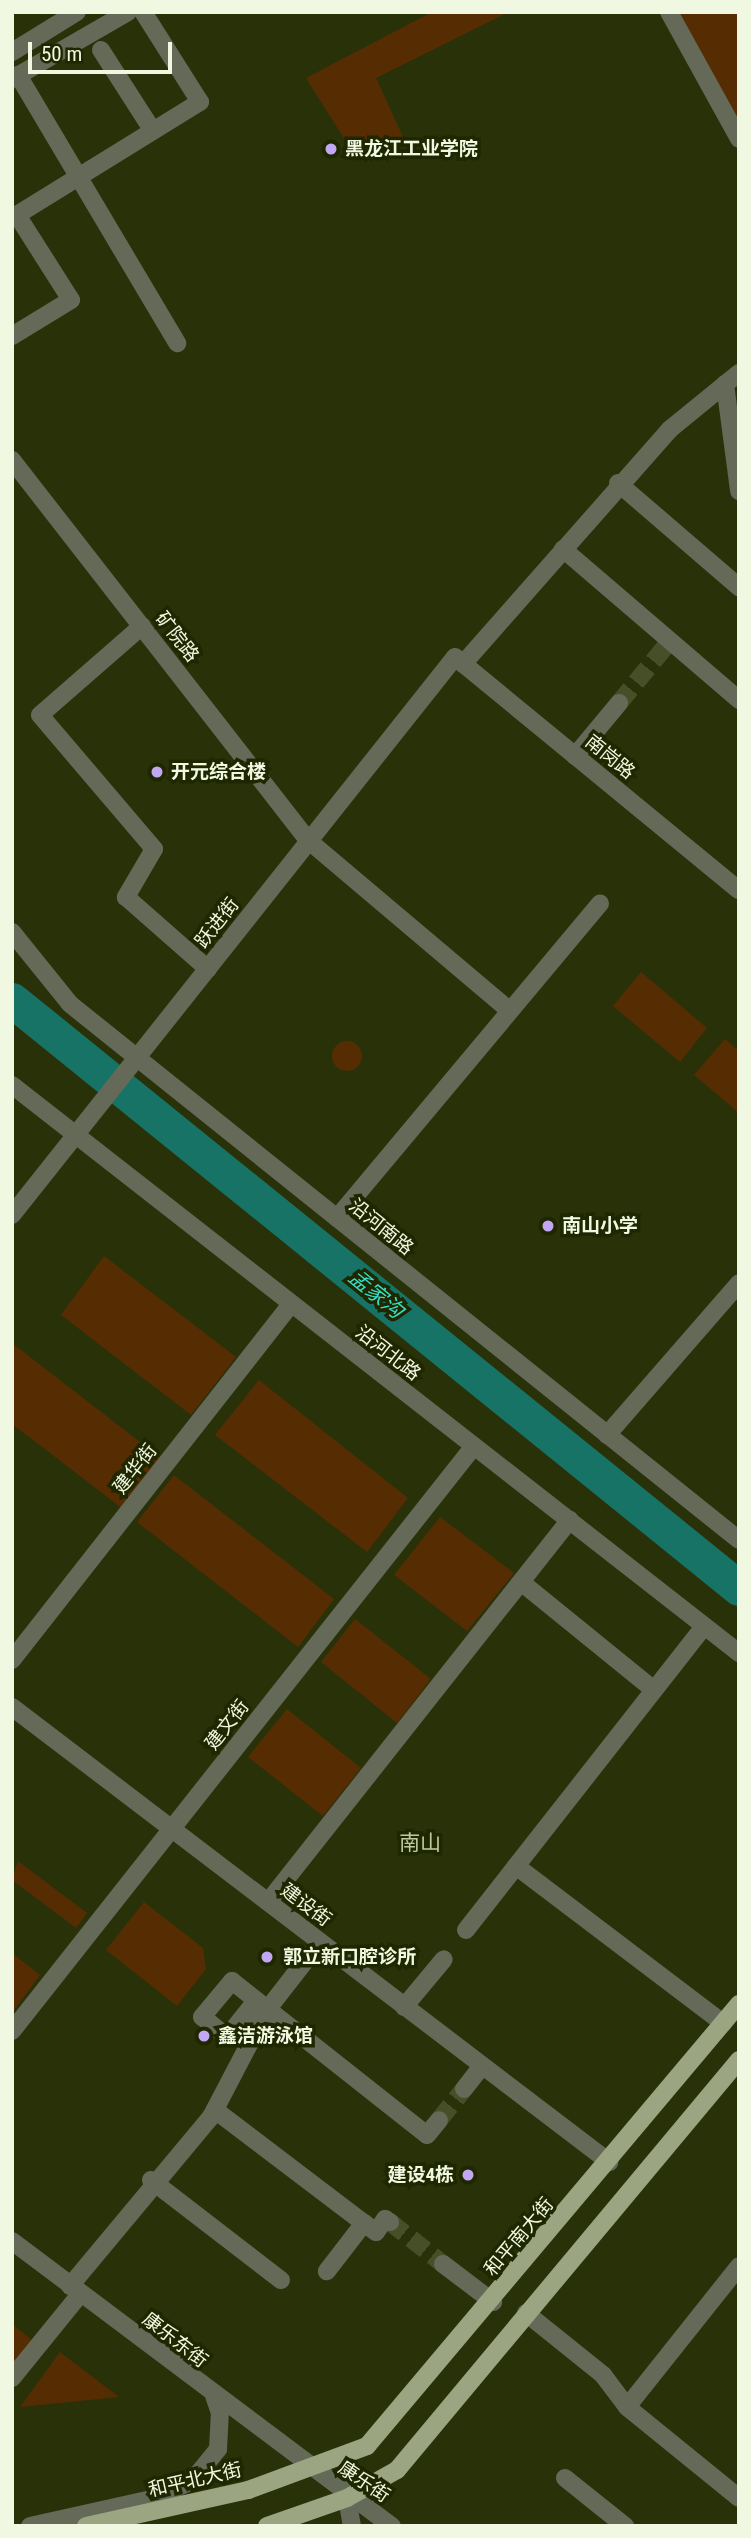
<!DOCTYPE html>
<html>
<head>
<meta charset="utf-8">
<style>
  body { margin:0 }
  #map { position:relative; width:751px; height:2538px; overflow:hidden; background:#293109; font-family:"Roboto Condensed","Noto Sans SC",sans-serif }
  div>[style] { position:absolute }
  .green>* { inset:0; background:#562d02 }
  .round { border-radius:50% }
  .river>* { height:35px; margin:-17.5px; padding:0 17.5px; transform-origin:17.5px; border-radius:17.5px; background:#177365 }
  .minor-tunnel>* { height:18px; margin-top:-9px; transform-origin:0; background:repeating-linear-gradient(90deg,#474f29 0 18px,transparent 0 27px) }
  .minor>* { height:18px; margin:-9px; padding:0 9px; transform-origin:9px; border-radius:9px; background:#646958 }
  .major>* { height:18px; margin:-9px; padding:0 9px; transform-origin:9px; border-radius:9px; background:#9ba581 }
  .dots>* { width:19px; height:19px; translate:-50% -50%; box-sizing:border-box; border:4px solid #1f2700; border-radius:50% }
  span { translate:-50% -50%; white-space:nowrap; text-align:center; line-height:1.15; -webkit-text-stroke:7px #1f2700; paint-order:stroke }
  .poi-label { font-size:19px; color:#f1f8e1; font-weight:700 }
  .left { translate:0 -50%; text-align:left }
  .right { translate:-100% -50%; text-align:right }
  .street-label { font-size:19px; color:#f1f8e1 }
  .water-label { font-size:21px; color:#37dec6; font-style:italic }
  .neighbourhood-label { font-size:21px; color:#bdc99d }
  .frame { position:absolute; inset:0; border:14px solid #f1f8e1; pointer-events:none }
  .scale { position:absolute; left:28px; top:42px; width:144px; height:32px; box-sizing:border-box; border:4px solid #f1f8e1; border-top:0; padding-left:9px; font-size:21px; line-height:24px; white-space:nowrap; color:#f1f8e1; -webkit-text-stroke:5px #1f2700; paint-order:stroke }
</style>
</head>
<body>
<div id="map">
  <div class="green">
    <i style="clip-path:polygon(432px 12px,509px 12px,376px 78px,404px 139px,357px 159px,306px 78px)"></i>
    <i style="clip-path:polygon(674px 12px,739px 12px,739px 136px)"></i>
    <i style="clip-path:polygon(641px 972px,707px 1028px,680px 1062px,613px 1006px)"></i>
    <i style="clip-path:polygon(725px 1039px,739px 1051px,739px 1113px,694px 1075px)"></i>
    <i class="round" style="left:332px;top:1041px;width:30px;height:30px"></i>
    <i style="clip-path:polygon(104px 1256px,236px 1357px,191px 1415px,61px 1315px)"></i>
    <i style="clip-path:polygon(12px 1343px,162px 1459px,123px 1509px,12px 1424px)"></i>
    <i style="clip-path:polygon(259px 1380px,408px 1498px,367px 1552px,215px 1435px)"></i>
    <i style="clip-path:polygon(174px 1475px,334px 1599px,298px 1647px,137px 1522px)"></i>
    <i style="clip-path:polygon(440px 1517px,514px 1573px,467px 1631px,394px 1575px)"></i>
    <i style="clip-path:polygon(355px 1619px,431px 1679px,397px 1723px,321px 1662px)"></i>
    <i style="clip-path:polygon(287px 1709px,361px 1768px,323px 1816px,248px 1757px)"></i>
    <i style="clip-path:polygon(18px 1861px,87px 1913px,76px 1928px,12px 1880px)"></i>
    <i style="clip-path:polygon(144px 1902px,203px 1948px,206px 1969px,177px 2006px,106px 1950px)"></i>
    <i style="clip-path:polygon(12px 1953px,40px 1975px,12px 2013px)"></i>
    <i style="clip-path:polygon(12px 2324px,32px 2340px,12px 2366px)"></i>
    <i style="clip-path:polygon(60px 2352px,119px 2397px,20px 2407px)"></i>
  </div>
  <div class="river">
    <i style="left:12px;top:1000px;width:935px;rotate:38.97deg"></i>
  </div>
  <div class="minor-tunnel">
    <i style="left:619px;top:703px;width:80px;rotate:-50.6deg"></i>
    <i style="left:439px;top:2120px;width:40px;rotate:-51deg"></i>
    <i style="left:390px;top:2222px;width:68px;rotate:38.4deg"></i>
  </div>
  <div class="minor">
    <i style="left:669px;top:12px;width:145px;rotate:61.1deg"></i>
    <i style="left:101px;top:50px;width:96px;rotate:57.3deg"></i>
    <i style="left:12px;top:52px;width:76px;rotate:-31.6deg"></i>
    <i style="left:18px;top:75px;width:312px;rotate:59.3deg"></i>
    <i style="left:12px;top:79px;width:134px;rotate:-30deg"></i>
    <i style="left:12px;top:218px;width:221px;rotate:-31.7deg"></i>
    <i style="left:200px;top:102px;width:107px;rotate:-122.3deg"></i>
    <i style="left:12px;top:336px;width:69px;rotate:-31.4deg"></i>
    <i style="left:71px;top:300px;width:101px;rotate:-122.4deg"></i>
    <i style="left:725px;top:384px;width:108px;rotate:82.5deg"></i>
    <i style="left:12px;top:460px;width:483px;rotate:52.1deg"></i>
    <i style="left:309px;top:841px;width:263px;rotate:40.2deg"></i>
    <i style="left:618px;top:483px;width:160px;rotate:40.7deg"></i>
    <i style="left:563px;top:549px;width:232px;rotate:40.6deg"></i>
    <i style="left:142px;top:626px;width:135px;rotate:138.9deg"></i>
    <i style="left:40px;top:715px;width:176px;rotate:49.6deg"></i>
    <i style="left:154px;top:849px;width:56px;rotate:120.3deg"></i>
    <i style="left:126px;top:897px;width:109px;rotate:41.3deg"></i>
    <i style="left:463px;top:664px;width:312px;rotate:-48.6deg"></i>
    <i style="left:669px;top:430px;width:90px;rotate:-39.2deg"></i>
    <i style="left:575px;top:756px;width:69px;rotate:-50.3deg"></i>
    <i style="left:12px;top:932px;width:92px;rotate:51.1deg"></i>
    <i style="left:70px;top:1004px;width:857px;rotate:38.7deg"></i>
    <i style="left:12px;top:1085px;width:923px;rotate:38deg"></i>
    <i style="left:12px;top:1215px;width:712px;rotate:-51.55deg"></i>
    <i style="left:455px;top:657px;width:367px;rotate:39.4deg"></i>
    <i style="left:337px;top:1218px;width:410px;rotate:-50.1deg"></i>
    <i style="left:607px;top:1435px;width:201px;rotate:-49deg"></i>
    <i style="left:521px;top:1582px;width:171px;rotate:39.1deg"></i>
    <i style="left:12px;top:1660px;width:452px;rotate:-51.9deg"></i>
    <i style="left:12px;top:1707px;width:751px;rotate:37.31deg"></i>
    <i style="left:516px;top:1866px;width:260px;rotate:37.2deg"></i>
    <i style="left:268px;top:1902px;width:487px;rotate:-51.7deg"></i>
    <i style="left:466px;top:1930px;width:386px;rotate:-51.9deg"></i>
    <i style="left:256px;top:2001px;width:46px;rotate:128.9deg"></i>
    <i style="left:227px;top:2037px;width:32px;rotate:-141deg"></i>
    <i style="left:202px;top:2017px;width:47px;rotate:-50.2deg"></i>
    <i style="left:232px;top:1981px;width:248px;rotate:38.3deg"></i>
    <i style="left:427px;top:2135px;width:19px;rotate:-51deg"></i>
    <i style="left:404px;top:2007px;width:62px;rotate:-50.2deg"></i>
    <i style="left:12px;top:2031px;width:745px;rotate:-51.7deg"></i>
    <i style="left:464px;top:2089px;width:29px;rotate:-52deg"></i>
    <i style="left:215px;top:2110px;width:187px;rotate:37.2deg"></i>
    <i style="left:364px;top:2223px;width:61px;rotate:127.6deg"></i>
    <i style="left:151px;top:2180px;width:164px;rotate:37.6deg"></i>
    <i style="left:364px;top:2223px;width:15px;rotate:37deg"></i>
    <i style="left:376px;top:2232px;width:16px;rotate:-55deg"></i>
    <i style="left:385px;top:2219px;width:6px;rotate:31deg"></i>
    <i style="left:12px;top:2241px;width:475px;rotate:36.9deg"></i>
    <i style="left:443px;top:2264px;width:63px;rotate:37.2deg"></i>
    <i style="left:70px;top:2286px;width:220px;rotate:-50.2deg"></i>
    <i style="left:211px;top:2117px;width:121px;rotate:-62.4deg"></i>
    <i style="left:267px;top:2010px;width:86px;rotate:-52.1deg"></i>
    <i style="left:526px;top:2313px;width:99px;rotate:38.8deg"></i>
    <i style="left:603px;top:2375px;width:40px;rotate:53deg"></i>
    <i style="left:627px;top:2407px;width:144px;rotate:39.1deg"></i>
    <i style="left:12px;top:2378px;width:109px;rotate:-50.9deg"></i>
    <i style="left:627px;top:2407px;width:180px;rotate:-51.5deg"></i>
    <i style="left:565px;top:2478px;width:77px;rotate:38.7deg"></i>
    <i style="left:347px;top:2498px;width:28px;rotate:80deg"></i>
    <i style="left:30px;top:2526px;width:129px;rotate:-12.5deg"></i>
    <i style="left:156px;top:2498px;width:41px;rotate:-25.9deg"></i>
    <i style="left:193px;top:2480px;width:40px;rotate:-51deg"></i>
    <i style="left:218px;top:2449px;width:36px;rotate:-87deg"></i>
    <i style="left:220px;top:2413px;width:18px;rotate:-109deg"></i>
  </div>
  <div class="major">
    <i style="left:86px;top:2526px;width:166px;rotate:-12.5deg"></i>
    <i style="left:248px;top:2490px;width:127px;rotate:-20.3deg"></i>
    <i style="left:367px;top:2446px;width:578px;rotate:-49.92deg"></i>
    <i style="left:267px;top:2526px;width:85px;rotate:-19.3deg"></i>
    <i style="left:347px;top:2498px;width:57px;rotate:-29.2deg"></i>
    <i style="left:397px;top:2470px;width:534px;rotate:-50.17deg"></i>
  </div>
  <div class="dots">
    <i style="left:331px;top:149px;background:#c2a7f2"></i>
    <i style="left:157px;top:772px;background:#c2a7f2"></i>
    <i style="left:548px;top:1226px;background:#c2a7f2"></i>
    <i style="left:267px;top:1957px;background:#c2a7f2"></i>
    <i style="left:204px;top:2036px;background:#c2a7f2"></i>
    <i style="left:468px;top:2175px;background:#c2a7f2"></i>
  </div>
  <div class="poi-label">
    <span class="left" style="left:345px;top:149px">黑龙江工业学院</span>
    <span class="left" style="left:171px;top:772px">开元综合楼</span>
    <span class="left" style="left:562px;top:1226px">南山小学</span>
    <span class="left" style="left:283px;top:1957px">郭立新口腔诊所</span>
    <span class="left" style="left:218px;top:2036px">鑫洁游泳馆</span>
    <span class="right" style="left:454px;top:2175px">建设4栋</span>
  </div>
  <div class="street-label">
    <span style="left:177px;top:637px;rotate:52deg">矿院路</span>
    <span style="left:610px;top:757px;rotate:39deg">南岗路</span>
    <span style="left:217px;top:923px;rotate:-52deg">跃进街</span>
    <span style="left:381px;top:1227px;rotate:39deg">沿河南路</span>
    <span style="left:388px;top:1353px;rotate:38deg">沿河北路</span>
    <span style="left:135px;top:1469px;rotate:-52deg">建华街</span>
    <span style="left:227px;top:1725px;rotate:-52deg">建文街</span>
    <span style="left:306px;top:1905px;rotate:37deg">建设街</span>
    <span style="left:519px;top:2237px;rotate:-50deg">和平南大街</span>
    <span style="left:175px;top:2340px;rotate:38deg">康乐东街</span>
    <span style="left:195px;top:2480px;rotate:-13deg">和平北大街</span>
    <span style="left:364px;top:2482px;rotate:34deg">康乐街</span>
  </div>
  <div class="water-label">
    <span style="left:376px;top:1294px;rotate:39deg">孟家沟</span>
  </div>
  <div class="neighbourhood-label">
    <span style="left:420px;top:1843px">南山</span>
  </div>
  <div class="frame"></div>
  <div class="scale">50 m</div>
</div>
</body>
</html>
